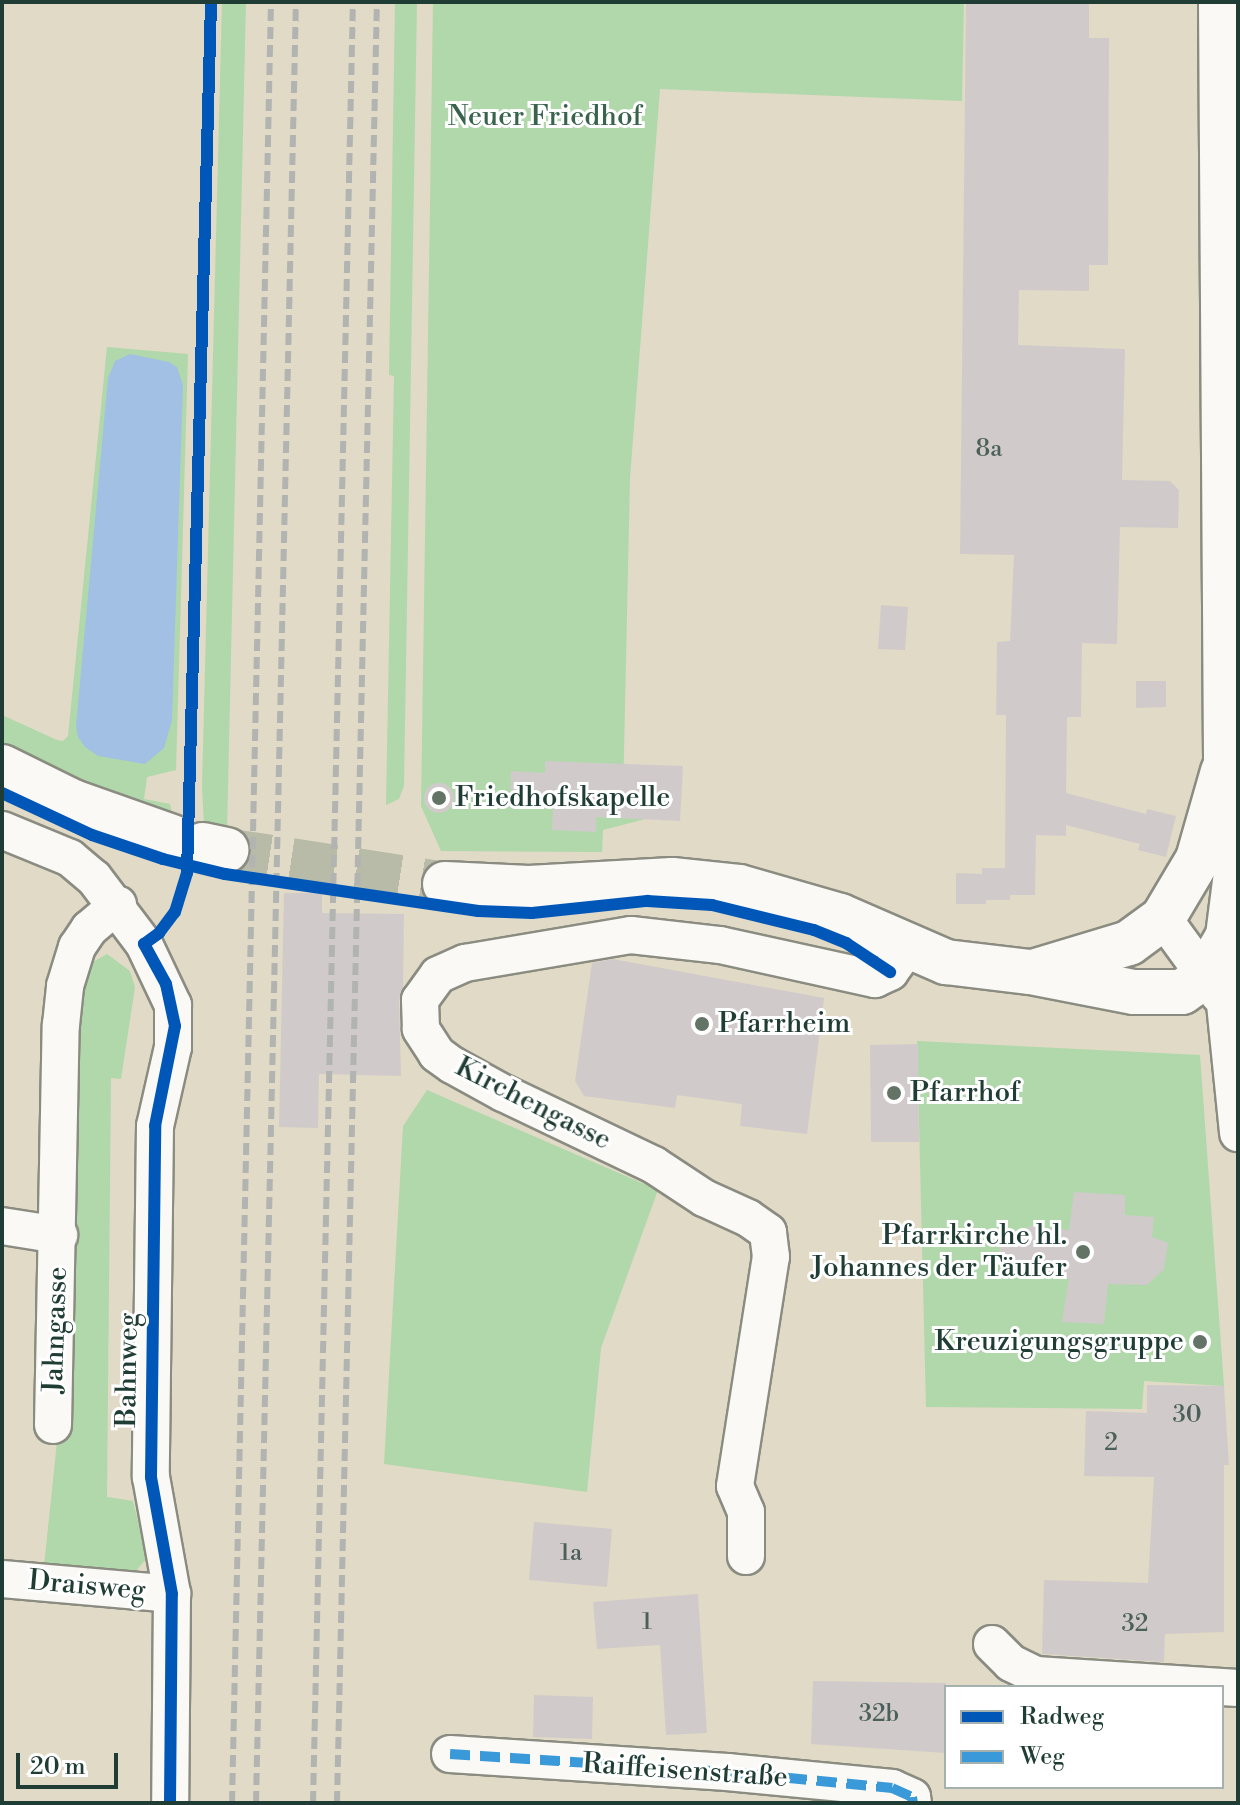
<!DOCTYPE html>
<html>
<head>
<meta charset="utf-8">
<style>
  body { margin:0 }
  #map { position:relative; width:1240px; height:1805px; overflow:hidden; background:#e0dac6; font-family:"Libre Bodoni",serif }
  div>[style] { position:absolute }
  .green>* { inset:0; background:#b0d8aa }
  .water>* { inset:0; background:#a2c0e4 }
  .building>* { inset:0; background:#d0cbca }
  .round { border-radius:50% }
  .tertiary-tunnel>* { height:44px; margin-top:-22px; transform-origin:0; background:repeating-linear-gradient(90deg,#b9bba9 0 44px,transparent 0 66px) }
  .roads { filter:drop-shadow(2px 0 #8b8c81) drop-shadow(-2px 0 #8b8c81) drop-shadow(0 2px #8b8c81) drop-shadow(0 -2px #8b8c81) }
  .minor>* { height:36px; margin:-18px; padding:0 18px; transform-origin:18px; border-radius:18px; background:#faf9f6 }
  .tertiary>* { height:44px; margin:-22px; padding:0 22px; transform-origin:22px; border-radius:22px; background:#faf9f6 }
  .rail>* { height:6px; margin-top:-3px; transform-origin:0; background:repeating-linear-gradient(90deg,#b1b4b0 0 12px,transparent 0 18px) }
  .quiet>* { height:10px; margin-top:-5px; transform-origin:0; background:repeating-linear-gradient(90deg,#3a99d8 0 20px,transparent 0 30px) }
  .cycleway>* { height:12px; margin:-6px; padding:0 6px; transform-origin:6px; border-radius:6px; background:#0057b8 }
  .dots>* { width:22px; height:22px; translate:-50% -50%; box-sizing:border-box; border:4px solid #fff; border-radius:50% }
  span { translate:-50% -50%; white-space:nowrap; text-align:center; line-height:1.15; -webkit-text-stroke:6px #fff; paint-order:stroke }
  .number-label { font-size:24px; color:#4b605a }
  .number-label span { -webkit-text-stroke-width:0 }
  .park-label { font-size:28px; color:#39634c }
  .poi-label { font-size:28px; color:#1f3d34 }
  .left { translate:0 -50%; text-align:left }
  .right { translate:-100% -50%; text-align:right }
  .street-label { font-size:28px; color:#1f3d34 }
  .frame { position:absolute; inset:0; border:4px solid #1f3d34; pointer-events:none }
  .legend { position:absolute; left:944px; top:1685px; width:280px; height:104px; box-sizing:border-box; background:#fff; border:2px solid #a5b1ae; margin:0; padding:10px 14px; list-style:none; font-size:24px; color:#1f3d34 }
  .legend li { display:flex; align-items:center; gap:16px; height:40px }
  .legend b { width:40px; border:2px solid #a5b1ae }
  .scale { position:absolute; left:16px; top:1753px; width:102px; height:36px; box-sizing:border-box; border:4px solid #1f3d34; border-top:0; padding-left:10px; font-size:24px; line-height:28px; white-space:nowrap; color:#1f3d34; -webkit-text-stroke:6px #fff; paint-order:stroke }
</style>
</head>
<body>
<div id="map">
  <div class="green">
    <i style="clip-path:polygon(222px 2px,246px 2px,227px 831px,204px 826px,202px 786px)"></i>
    <i style="clip-path:polygon(395px 2px,417px 2px,404px 786px,399px 799px,386px 805px,394px 376px,389px 375px)"></i>
    <i style="clip-path:polygon(433px 2px,964px 2px,962px 101px,660px 89px,630px 478px,623px 798px,646px 800px,645px 819px,603px 830px,602px 852px,441px 851px,421px 806px)"></i>
    <i style="clip-path:polygon(107px 347px,188px 354px,176px 770px,147px 777px,144px 799px,170px 804px,173px 818px,125px 802px,2px 746px,2px 715px,57px 740px,63px 741px,68px 736px)"></i>
    <i style="clip-path:polygon(107px 954px,130px 971px,135px 987px,121px 1079px,111px 1078px,107px 1497px,133px 1501px,147px 1558px,135px 1572px,103px 1576px,44px 1566px,56px 1452px,70px 1238px,75px 997px,82px 968px)"></i>
    <i style="clip-path:polygon(917px 1041px,1200px 1055px,1224px 1386px,1144px 1381px,1142px 1409px,926px 1407px)"></i>
    <i style="clip-path:polygon(427px 1090px,658px 1190px,601px 1348px,587px 1492px,384px 1464px,403px 1126px)"></i>
  </div>
  <div class="water">
    <i style="clip-path:polygon(130px 354px,169px 362px,177px 367px,183px 385px,172px 720px,164px 748px,145px 764px,98px 756px,85px 747px,78px 737px,76px 726px,108px 378px,115px 361px)"></i>
  </div>
  <div class="building">
    <i style="clip-path:polygon(966px 2px,1089px 2px,1089px 38px,1109px 38px,1108px 265px,1089px 265px,1089px 291px,1019px 290px,1018px 345px,1125px 349px,1122px 480px,1170px 481px,1179px 490px,1178px 528px,1120px 527px,1117px 644px,1082px 643px,1081px 717px,1067px 717px,1066px 793px,1146px 814px,1147px 809px,1176px 816px,1166px 857px,1138px 850px,1140px 844px,1066px 825px,1066px 836px,1036px 835px,1035px 895px,1010px 895px,1010px 900px,986px 900px,986px 904px,956px 904px,956px 873px,982px 874px,982px 868px,1005px 868px,1006px 715px,996px 715px,997px 642px,1010px 641px,1014px 555px,960px 554px)"></i>
    <i style="clip-path:polygon(881px 605px,908px 607px,905px 650px,878px 649px)"></i>
    <i style="clip-path:polygon(1136px 681px,1166px 681px,1166px 707px,1136px 708px)"></i>
    <i style="clip-path:polygon(545px 761px,683px 766px,680px 821px,596px 817px,596px 832px,552px 830px,553px 808px,510px 807px,511px 771px,545px 773px)"></i>
    <i class="round" style="left:424px;top:783px;width:30px;height:30px"></i>
    <i style="clip-path:polygon(284px 893px,322px 893px,322px 913px,404px 914px,403px 988px,399px 1001px,401px 1076px,319px 1074px,318px 1128px,279px 1127px)"></i>
    <i style="clip-path:polygon(613px 959px,824px 998px,807px 1134px,740px 1126px,742px 1104px,677px 1095px,675px 1108px,584px 1096px,575px 1081px,592px 963px)"></i>
    <i style="clip-path:polygon(918px 1044px,919px 1142px,871px 1142px,870px 1045px)"></i>
    <i style="clip-path:polygon(1074px 1192px,1125px 1195px,1125px 1215px,1154px 1217px,1152px 1237px,1168px 1243px,1164px 1269px,1147px 1285px,1108px 1284px,1104px 1324px,1062px 1322px,1069px 1278px,1021px 1277px,1023px 1263px,999px 1261px,1001px 1235px,1025px 1237px,1028px 1226px,1069px 1230px)"></i>
    <i style="clip-path:polygon(1147px 1385px,1224px 1386px,1229px 1465px,1224px 1465px,1224px 1632px,1165px 1634px,1164px 1662px,1042px 1654px,1044px 1580px,1148px 1583px,1154px 1477px,1084px 1476px,1086px 1411px,1147px 1413px)"></i>
    <i style="clip-path:polygon(534px 1522px,612px 1529px,607px 1587px,529px 1580px)"></i>
    <i style="clip-path:polygon(698px 1594px,707px 1733px,666px 1735px,660px 1645px,597px 1649px,593px 1602px)"></i>
    <i style="clip-path:polygon(813px 1681px,946px 1683px,946px 1753px,811px 1744px)"></i>
    <i style="clip-path:polygon(534px 1695px,593px 1697px,592px 1739px,533px 1737px)"></i>
  </div>
  <div class="tertiary-tunnel">
    <i style="left:226px;top:850px;width:222px;rotate:8.8deg"></i>
  </div>
  <div class="roads">
    <div class="minor">
      <i style="left:2px;top:830px;width:74px;rotate:22.4deg"></i>
      <i style="left:70px;top:858px;width:31px;rotate:40deg"></i>
      <i style="left:94px;top:878px;width:83px;rotate:52.9deg"></i>
      <i style="left:144px;top:944px;width:68px;rotate:64.6deg"></i>
      <i style="left:173px;top:1005px;width:42px;rotate:90deg"></i>
      <i style="left:173px;top:1047px;width:81px;rotate:102.8deg"></i>
      <i style="left:155px;top:1126px;width:351px;rotate:90.7deg"></i>
      <i style="left:151px;top:1477px;width:119px;rotate:79.8deg"></i>
      <i style="left:172px;top:1594px;width:209px;rotate:90.5deg"></i>
      <i style="left:1163px;top:918px;width:95px;rotate:54deg"></i>
      <i style="left:1228px;top:936px;width:68px;rotate:92.5deg"></i>
      <i style="left:1225px;top:1004px;width:130px;rotate:84.2deg"></i>
      <i style="left:2px;top:1226px;width:58px;rotate:9deg"></i>
      <i style="left:53px;top:1425px;width:400px;rotate:-88.9deg"></i>
      <i style="left:61px;top:1025px;width:39px;rotate:-84deg"></i>
      <i style="left:65px;top:986px;width:41px;rotate:-72.9deg"></i>
      <i style="left:77px;top:947px;width:22px;rotate:-56deg"></i>
      <i style="left:89px;top:929px;width:38px;rotate:-40deg"></i>
      <i style="left:746px;top:1556px;width:44px;rotate:-90deg"></i>
      <i style="left:746px;top:1512px;width:28px;rotate:-113deg"></i>
      <i style="left:735px;top:1486px;width:232px;rotate:-81.1deg"></i>
      <i style="left:771px;top:1257px;width:25px;rotate:-97deg"></i>
      <i style="left:768px;top:1232px;width:24px;rotate:-145deg"></i>
      <i style="left:748px;top:1218px;width:48px;rotate:-155.6deg"></i>
      <i style="left:704px;top:1198px;width:60px;rotate:-146.6deg"></i>
      <i style="left:654px;top:1165px;width:167px;rotate:-154.5deg"></i>
      <i style="left:503px;top:1093px;width:58px;rotate:-151.2deg"></i>
      <i style="left:452px;top:1065px;width:19px;rotate:-144deg"></i>
      <i style="left:437px;top:1054px;width:30px;rotate:-123deg"></i>
      <i style="left:421px;top:1029px;width:29px;rotate:-92deg"></i>
      <i style="left:420px;top:1000px;width:31px;rotate:-54deg"></i>
      <i style="left:438px;top:975px;width:30px;rotate:-24deg"></i>
      <i style="left:465px;top:963px;width:168px;rotate:-9.6deg"></i>
      <i style="left:631px;top:935px;width:90px;rotate:6.4deg"></i>
      <i style="left:720px;top:945px;width:159px;rotate:12.4deg"></i>
      <i style="left:875px;top:979px;width:17px;rotate:-25deg"></i>
      <i style="left:890px;top:972px;width:31px;rotate:-54deg"></i>
      <i style="left:2px;top:1579px;width:171px;rotate:5deg"></i>
      <i style="left:992px;top:1644px;width:27px;rotate:45deg"></i>
      <i style="left:1011px;top:1663px;width:28px;rotate:26deg"></i>
      <i style="left:1036px;top:1675px;width:202px;rotate:3.7deg"></i>
      <i style="left:450px;top:1754px;width:278px;rotate:3.7deg"></i>
      <i style="left:727px;top:1772px;width:166px;rotate:5.5deg"></i>
      <i style="left:892px;top:1788px;width:22px;rotate:24deg"></i>
      <i style="left:912px;top:1797px;width:6px;rotate:81deg"></i>
    </div>
    <div class="tertiary">
      <i style="left:1221px;top:2px;width:759px;rotate:89.62deg"></i>
      <i style="left:1226px;top:761px;width:65px;rotate:79.4deg"></i>
      <i style="left:2px;top:767px;width:79px;rotate:26.2deg"></i>
      <i style="left:73px;top:802px;width:105px;rotate:19.5deg"></i>
      <i style="left:203px;top:845px;width:24px;rotate:12deg"></i>
      <i style="left:445px;top:884px;width:84px;rotate:2.7deg"></i>
      <i style="left:529px;top:888px;width:143px;rotate:-3.2deg"></i>
      <i style="left:672px;top:880px;width:67px;rotate:6deg"></i>
      <i style="left:739px;top:887px;width:105px;rotate:16deg"></i>
      <i style="left:840px;top:916px;width:116px;rotate:23.5deg"></i>
      <i style="left:946px;top:962px;width:85px;rotate:6.8deg"></i>
      <i style="left:1030px;top:972px;width:106px;rotate:10.9deg"></i>
      <i style="left:1134px;top:992px;width:48px"></i>
      <i style="left:1182px;top:992px;width:28px;rotate:-35deg"></i>
      <i style="left:1205px;top:976px;width:46px;rotate:-60.1deg"></i>
      <i style="left:1228px;top:936px;width:79px;rotate:-82.7deg"></i>
      <i style="left:1036px;top:971px;width:97px;rotate:-16.8deg"></i>
      <i style="left:1129px;top:943px;width:42px;rotate:-36.3deg"></i>
      <i style="left:1163px;top:918px;width:69px;rotate:-59.3deg"></i>
      <i style="left:1198px;top:859px;width:91px;rotate:-74.1deg"></i>
    </div>
  </div>
  <div class="rail">
    <i style="left:232px;top:1803px;width:1801px;rotate:-88.76deg"></i>
    <i style="left:256px;top:1803px;width:1801px;rotate:-88.73deg"></i>
    <i style="left:313px;top:1803px;width:1801px;rotate:-88.73deg"></i>
    <i style="left:337px;top:1803px;width:1801px;rotate:-88.73deg"></i>
  </div>
  <div class="quiet">
    <i style="left:450px;top:1754px;width:278px;rotate:3.7deg"></i>
    <i style="left:727px;top:1772px;width:166px;rotate:5.5deg"></i>
    <i style="left:892px;top:1788px;width:22px;rotate:24deg"></i>
    <i style="left:912px;top:1797px;width:6px;rotate:81deg"></i>
  </div>
  <div class="cycleway">
    <i style="left:2px;top:793px;width:99px;rotate:25deg"></i>
    <i style="left:92px;top:835px;width:75px;rotate:18.7deg"></i>
    <i style="left:163px;top:859px;width:64px;rotate:13.6deg"></i>
    <i style="left:225px;top:874px;width:256px;rotate:8.3deg"></i>
    <i style="left:478px;top:911px;width:54px;rotate:2.1deg"></i>
    <i style="left:532px;top:913px;width:116px;rotate:-6deg"></i>
    <i style="left:647px;top:901px;width:65px;rotate:3.5deg"></i>
    <i style="left:712px;top:905px;width:105px;rotate:13.8deg"></i>
    <i style="left:814px;top:930px;width:35px;rotate:22deg"></i>
    <i style="left:846px;top:943px;width:53px;rotate:33.4deg"></i>
    <i style="left:170px;top:1803px;width:209px;rotate:-89.5deg"></i>
    <i style="left:172px;top:1594px;width:119px;rotate:-100.2deg"></i>
    <i style="left:151px;top:1477px;width:351px;rotate:-89.3deg"></i>
    <i style="left:155px;top:1126px;width:102px;rotate:-78.7deg"></i>
    <i style="left:175px;top:1026px;width:43px;rotate:-102.1deg"></i>
    <i style="left:166px;top:984px;width:46px;rotate:-118.8deg"></i>
    <i style="left:144px;top:944px;width:19px;rotate:-36deg"></i>
    <i style="left:159px;top:933px;width:26px;rotate:-53deg"></i>
    <i style="left:175px;top:912px;width:41px;rotate:-72.9deg"></i>
    <i style="left:187px;top:873px;width:871px;rotate:-88.42deg"></i>
  </div>
  <div class="dots">
    <i style="left:439px;top:798px;background:#637467"></i>
    <i style="left:702px;top:1024px;background:#637467"></i>
    <i style="left:894px;top:1093px;background:#637467"></i>
    <i style="left:1083px;top:1252px;background:#637467"></i>
    <i style="left:1200px;top:1342px;background:#637467"></i>
  </div>
  <div class="number-label">
    <span style="left:989px;top:450px">8a</span>
    <span style="left:1187px;top:1416px">30</span>
    <span style="left:1111px;top:1444px">2</span>
    <span style="left:571px;top:1554px">1a</span>
    <span style="left:647px;top:1623px">1</span>
    <span style="left:1135px;top:1625px">32</span>
    <span style="left:879px;top:1715px">32b</span>
  </div>
  <div class="park-label">
    <span style="left:545px;top:117px">Neuer Friedhof</span>
  </div>
  <div class="poi-label">
    <span class="left" style="left:455px;top:798px">Friedhofskapelle</span>
    <span class="left" style="left:718px;top:1024px">Pfarrheim</span>
    <span class="left" style="left:910px;top:1093px">Pfarrhof</span>
    <span class="right" style="left:1067px;top:1252px">Pfarrkirche hl.<br>Johannes der Täufer</span>
    <span class="right" style="left:1184px;top:1342px">Kreuzigungsgruppe</span>
  </div>
  <div class="street-label">
    <span style="left:533px;top:1104px;rotate:27deg">Kirchengasse</span>
    <span style="left:56px;top:1330px;rotate:-88deg">Jahngasse</span>
    <span style="left:128px;top:1370px;rotate:-89deg">Bahnweg</span>
    <span style="left:87px;top:1586px;rotate:5deg">Draisweg</span>
    <span style="left:685px;top:1771px;rotate:4deg">Raiffeisenstraße</span>
  </div>
  <div class="frame"></div>
  <ul class="legend">
  <li><b style="height:10px;background:#0057b8"></b>Radweg</li>
  <li><b style="height:10px;background:#3a99d8"></b>Weg</li>
  </ul>
  <div class="scale">20 m</div>
</div>
</body>
</html>
